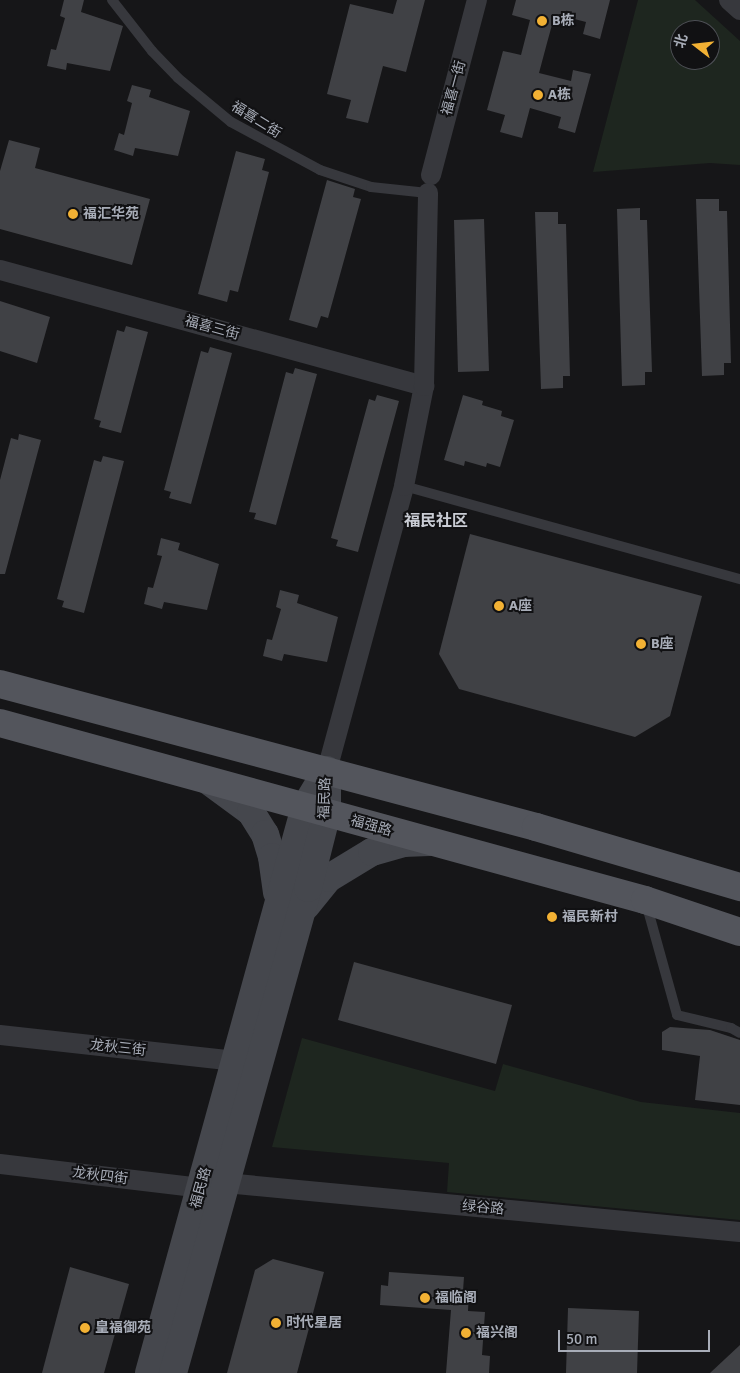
<!DOCTYPE html>
<html>
<head>
<meta charset="utf-8">
<style>
  body { margin:0 }
  #map { position:relative; width:740px; height:1373px; overflow:hidden; background:#161618; font-family:Signika,"Noto Sans SC",sans-serif }
  div>[style] { position:absolute }
  .green>* { inset:0; background:#1e261f }
  .building>* { inset:0; background:#404145 }
  .service>* { height:10px; margin:-5px; padding:0 5px; transform-origin:5px; border-radius:5px; background:#37383d }
  .minor>* { height:20px; margin:-10px; padding:0 10px; transform-origin:10px; border-radius:10px; background:#37383d }
  .secondary>* { height:28px; margin:-14px; padding:0 14px; transform-origin:14px; border-radius:14px; background:#45474d }
  .primary>* { height:28px; margin:-14px; padding:0 14px; transform-origin:14px; border-radius:14px; background:#53555c }
  .dots>* { width:14px; height:14px; translate:-50% -50%; box-sizing:border-box; border:2px solid #111113; border-radius:50% }
  span { translate:-50% -50%; white-space:nowrap; text-align:center; line-height:1.15; -webkit-text-stroke:4px #111113; paint-order:stroke }
  .poi-label { font-size:14px; color:#a8adb8; font-weight:700 }
  .left { translate:0 -50%; text-align:left }
  .street-label { font-size:14px; color:#a8adb8 }
  .quarter-label { font-size:16px; color:#c9ccd4; font-weight:700 }
  .north { position:absolute; left:670px; top:20px; width:50px; height:50px; box-sizing:border-box; background:#111113; border:1px solid #4d4f55; border-radius:50%; rotate:286deg; font-size:14px; font-weight:700; line-height:20px; text-align:center; color:#a8adb8 }
  .north::after { content:''; display:block; margin:auto; width:18px; height:22px; background:#f2b134; clip-path:polygon(50% 0,100% 100%,50% 72%,0 100%) }
  .scale { position:absolute; left:558px; top:1330px; width:152px; height:22px; box-sizing:border-box; border:2px solid #a8adb8; border-top:0; padding-left:6px; font-size:15px; line-height:18px; white-space:nowrap; color:#a8adb8; -webkit-text-stroke:4px #111113; paint-order:stroke }
</style>
</head>
<body>
<div id="map">
  <div class="green">
    <i style="clip-path:polygon(evenodd,638px 0,695px 0,740px 41px,740px 165px,710px 163px,593px 172px,638px 0,680px 30px,710px 30px,710px 60px,680px 60px,680px 30px)"></i>
    <i style="clip-path:polygon(302px 1038px,495px 1091px,503px 1064px,641px 1102px,740px 1113px,740px 1220px,447px 1192px,449px 1163px,272px 1147px)"></i>
  </div>
  <div class="building">
    <i style="clip-path:polygon(64px 0,84px 0,81px 12px,123px 26px,110px 71px,67px 63px,66px 70px,47px 66px,51px 49px,56px 50px,65px 18px,60px 16px)"></i>
    <i style="clip-path:polygon(397px 0,425px 0,406px 72px,383px 66px,368px 123px,346px 118px,351px 100px,327px 94px,350px 4px,393px 14px)"></i>
    <i style="clip-path:polygon(516px 0,610px 0,600px 39px,583px 34px,586px 22px,555px 14px,547px 43px,539px 73px,571px 81px,573px 70px,591px 74px,575px 133px,558px 128px,561px 117px,530px 108px,522px 138px,500px 132px,505px 115px,487px 110px,503px 51px,521px 55px,530px 20px,512px 15px)"></i>
    <i style="clip-path:polygon(132px 85px,151px 90px,149px 97px,190px 111px,178px 156px,135px 148px,133px 156px,114px 150px,119px 133px,124px 135px,132px 103px,127px 101px)"></i>
    <i style="clip-path:polygon(9px 140px,40px 148px,35px 168px,150px 199px,132px 265px,0 229px,0 171px)"></i>
    <i style="clip-path:polygon(236px 151px,265px 159px,262px 170px,269px 172px,238px 292px,230px 290px,227px 302px,198px 294px)"></i>
    <i style="clip-path:polygon(327px 180px,355px 189px,353px 197px,361px 199px,328px 318px,321px 316px,317px 328px,289px 320px)"></i>
    <i style="clip-path:polygon(696px 199px,719px 199px,719px 211px,727px 211px,731px 363px,724px 363px,724px 375px,702px 376px)"></i>
    <i style="clip-path:polygon(640px 208px,640px 220px,647px 220px,652px 372px,645px 372px,645px 385px,622px 386px,617px 209px)"></i>
    <i style="clip-path:polygon(535px 212px,558px 212px,558px 224px,566px 224px,570px 376px,563px 376px,563px 388px,541px 389px)"></i>
    <i style="clip-path:polygon(484px 219px,489px 371px,458px 372px,454px 220px)"></i>
    <i style="clip-path:polygon(0 301px,50px 317px,37px 363px,0 351px)"></i>
    <i style="clip-path:polygon(126px 326px,148px 332px,121px 433px,99px 427px,101px 421px,94px 419px,117px 330px,124px 332px)"></i>
    <i style="clip-path:polygon(210px 347px,232px 353px,191px 504px,169px 498px,171px 492px,164px 490px,201px 351px,208px 353px)"></i>
    <i style="clip-path:polygon(295px 368px,317px 374px,276px 525px,254px 519px,256px 513px,249px 512px,286px 372px,293px 374px)"></i>
    <i style="clip-path:polygon(377px 395px,399px 401px,358px 552px,336px 546px,338px 540px,331px 538px,369px 399px,375px 401px)"></i>
    <i style="clip-path:polygon(463px 395px,483px 401px,482px 405px,502px 411px,501px 416px,514px 420px,500px 467px,487px 463px,486px 467px,465px 461px,464px 466px,444px 460px)"></i>
    <i style="clip-path:polygon(19px 434px,41px 440px,5px 574px,0 574px,0 480px,11px 438px,18px 440px)"></i>
    <i style="clip-path:polygon(103px 456px,124px 461px,84px 613px,62px 607px,64px 601px,57px 599px,94px 460px,101px 462px)"></i>
    <i style="clip-path:polygon(470px 534px,702px 596px,670px 716px,635px 737px,459px 689px,439px 654px)"></i>
    <i style="clip-path:polygon(161px 538px,180px 543px,178px 550px,219px 564px,207px 610px,164px 602px,162px 609px,144px 604px,148px 587px,153px 588px,162px 556px,157px 555px)"></i>
    <i style="clip-path:polygon(280px 590px,299px 595px,297px 603px,338px 617px,327px 662px,284px 654px,282px 661px,263px 656px,267px 639px,272px 640px,281px 609px,276px 607px)"></i>
    <i style="clip-path:polygon(354px 962px,512px 1005px,496px 1064px,338px 1020px)"></i>
    <i style="clip-path:polygon(670px 1027px,710px 1030px,740px 1040px,740px 1105px,695px 1100px,700px 1056px,662px 1050px,662px 1032px)"></i>
    <i style="clip-path:polygon(273px 1259px,324px 1272px,297px 1373px,227px 1373px,255px 1270px)"></i>
    <i style="clip-path:polygon(70px 1267px,129px 1284px,104px 1373px,42px 1373px)"></i>
    <i style="clip-path:polygon(389px 1272px,464px 1277px,463px 1291px,469px 1291px,468px 1311px,485px 1312px,482px 1355px,490px 1356px,489px 1373px,446px 1373px,451px 1310px,380px 1305px,381px 1285px,388px 1286px)"></i>
    <i style="clip-path:polygon(568px 1308px,639px 1311px,637px 1373px,566px 1373px)"></i>
    <i style="clip-path:polygon(740px 1345px,740px 1373px,710px 1373px)"></i>
  </div>
  <div class="service">
    <i style="left:112px;top:0;width:65px;rotate:51.9deg"></i>
    <i style="left:152px;top:51px;width:37px;rotate:46deg"></i>
    <i style="left:178px;top:78px;width:69px;rotate:39.7deg"></i>
    <i style="left:231px;top:122px;width:101px;rotate:28.3deg"></i>
    <i style="left:320px;top:170px;width:54px;rotate:18.4deg"></i>
    <i style="left:371px;top:187px;width:57px;rotate:6deg"></i>
    <i style="left:404px;top:486px;width:349px;rotate:15.5deg"></i>
    <i style="left:646px;top:903px;width:116px;rotate:74.5deg"></i>
    <i style="left:677px;top:1015px;width:56px;rotate:13.5deg"></i>
    <i style="left:731px;top:1028px;width:10px;rotate:29deg"></i>
  </div>
  <div class="minor">
    <i style="left:729px;top:0;width:15px;rotate:42deg"></i>
    <i style="left:431px;top:175px;width:181px;rotate:-75.3deg"></i>
    <i style="left:0;top:270px;width:440px;rotate:15.3deg"></i>
    <i style="left:327px;top:770px;width:294px;rotate:-74.8deg"></i>
    <i style="left:404px;top:486px;width:102px;rotate:-78.7deg"></i>
    <i style="left:424px;top:386px;width:193px;rotate:-88.8deg"></i>
    <i style="left:0;top:1035px;width:237px;rotate:6.3deg"></i>
    <i style="left:0;top:1164px;width:202px;rotate:6.8deg"></i>
    <i style="left:226px;top:1183px;width:516px;rotate:5.45deg"></i>
  </div>
  <div class="secondary">
    <i style="left:210px;top:782px;width:51px;rotate:36.2deg"></i>
    <i style="left:251px;top:812px;width:26px;rotate:58deg"></i>
    <i style="left:265px;top:834px;width:24px;rotate:73deg"></i>
    <i style="left:272px;top:857px;width:36px;rotate:82deg"></i>
    <i style="left:306px;top:906px;width:36px;rotate:-51deg"></i>
    <i style="left:329px;top:878px;width:50px;rotate:-31.2deg"></i>
    <i style="left:372px;top:852px;width:32px;rotate:-16deg"></i>
    <i style="left:403px;top:843px;width:26px;rotate:-2deg"></i>
    <i style="left:149px;top:1373px;width:587px;rotate:-74.59deg"></i>
    <i style="left:305px;top:807px;width:43px;rotate:-59.3deg"></i>
    <i style="left:173px;top:1373px;width:503px;rotate:-74.45deg"></i>
    <i style="left:308px;top:888px;width:77px;rotate:-75.8deg"></i>
    <i style="left:327px;top:813px;width:23px;rotate:-90deg"></i>
  </div>
  <div class="primary">
    <i style="left:0;top:684px;width:555px;rotate:14.94deg"></i>
    <i style="left:536px;top:827px;width:213px;rotate:16.4deg"></i>
    <i style="left:0;top:723px;width:669px;rotate:15.35deg"></i>
    <i style="left:645px;top:900px;width:100px;rotate:18.6deg"></i>
  </div>
  <div class="dots">
    <i style="left:542px;top:21px;background:#f2b134"></i>
    <i style="left:538px;top:95px;background:#f2b134"></i>
    <i style="left:73px;top:214px;background:#f2b134"></i>
    <i style="left:499px;top:606px;background:#f2b134"></i>
    <i style="left:641px;top:644px;background:#f2b134"></i>
    <i style="left:552px;top:917px;background:#f2b134"></i>
    <i style="left:425px;top:1298px;background:#f2b134"></i>
    <i style="left:276px;top:1323px;background:#f2b134"></i>
    <i style="left:85px;top:1328px;background:#f2b134"></i>
    <i style="left:466px;top:1333px;background:#f2b134"></i>
  </div>
  <div class="poi-label">
    <span class="left" style="left:552px;top:21px">B栋</span>
    <span class="left" style="left:548px;top:95px">A栋</span>
    <span class="left" style="left:83px;top:214px">福汇华苑</span>
    <span class="left" style="left:509px;top:606px">A座</span>
    <span class="left" style="left:651px;top:644px">B座</span>
    <span class="left" style="left:562px;top:917px">福民新村</span>
    <span class="left" style="left:435px;top:1298px">福临阁</span>
    <span class="left" style="left:286px;top:1323px">时代星居</span>
    <span class="left" style="left:95px;top:1328px">皇福御苑</span>
    <span class="left" style="left:476px;top:1333px">福兴阁</span>
  </div>
  <div class="street-label">
    <span style="left:454px;top:88px;rotate:-75deg">福喜一街</span>
    <span style="left:256px;top:120px;rotate:32deg">福喜二街</span>
    <span style="left:212px;top:328px;rotate:15deg">福喜三街</span>
    <span style="left:325px;top:798px;rotate:-88deg">福民路</span>
    <span style="left:371px;top:826px;rotate:16deg">福强路</span>
    <span style="left:118px;top:1048px;rotate:6deg">龙秋三街</span>
    <span style="left:100px;top:1176px;rotate:7deg">龙秋四街</span>
    <span style="left:201px;top:1188px;rotate:-74deg">福民路</span>
    <span style="left:483px;top:1208px;rotate:5deg">绿谷路</span>
  </div>
  <div class="quarter-label">
    <span style="left:436px;top:521px">福民社区</span>
  </div>
  <div class="north">北</div>
  <div class="scale">50 m</div>
</div>
</body>
</html>
